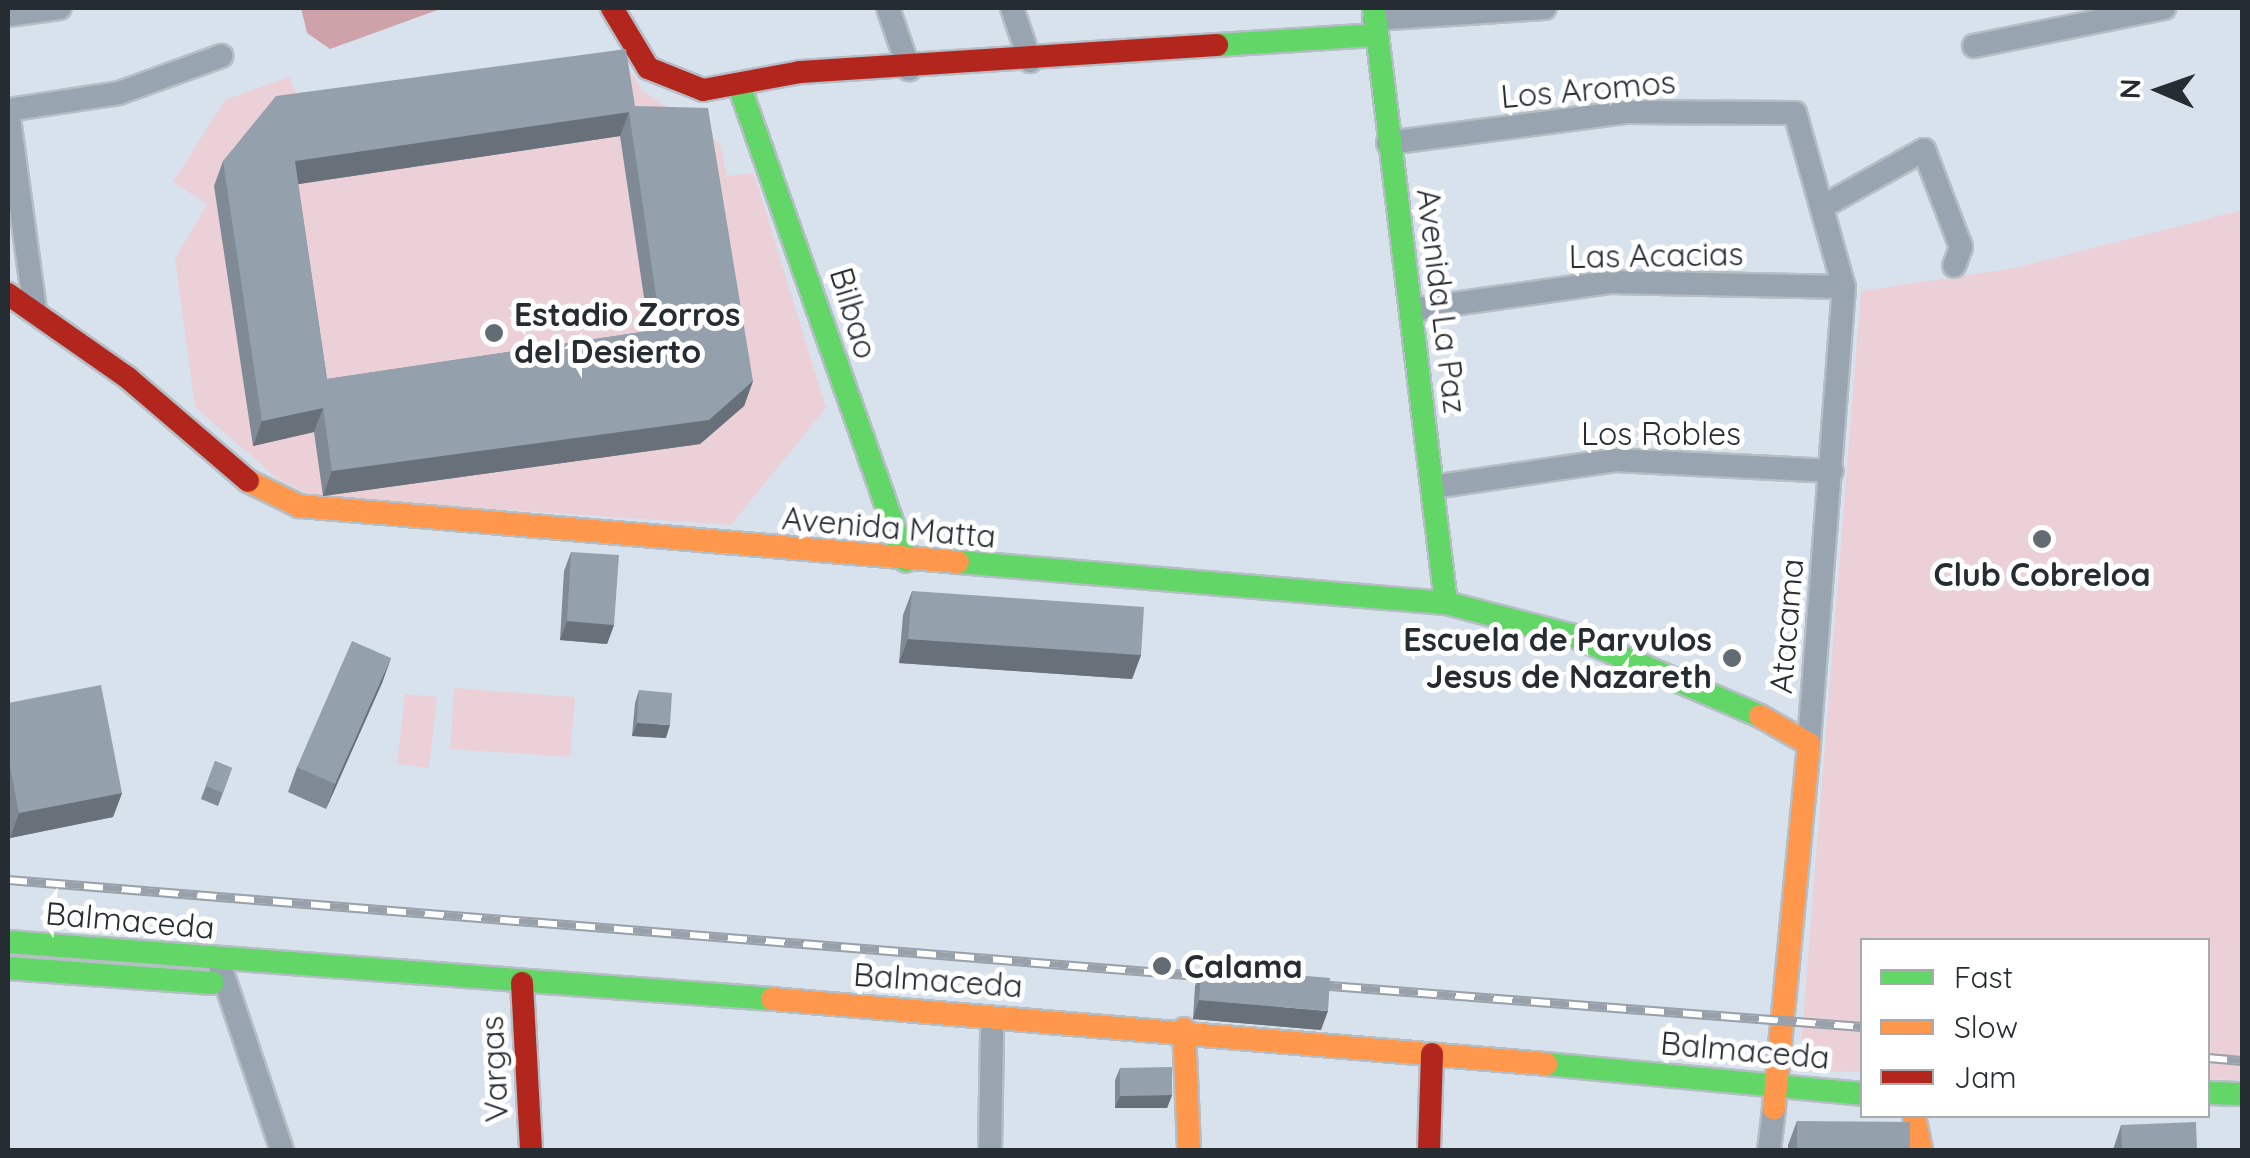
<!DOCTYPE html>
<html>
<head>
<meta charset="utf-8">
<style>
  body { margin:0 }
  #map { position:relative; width:2250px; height:1158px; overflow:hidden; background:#d8e2ec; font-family:Quicksand,sans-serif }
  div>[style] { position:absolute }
  .green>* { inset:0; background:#ebd0d7 }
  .water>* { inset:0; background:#cda3a9 }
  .roads { filter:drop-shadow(2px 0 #b6bec5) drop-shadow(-2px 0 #b6bec5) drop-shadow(0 2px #b6bec5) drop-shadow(0 -2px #b6bec5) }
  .street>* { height:22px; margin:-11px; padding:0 11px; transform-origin:11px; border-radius:11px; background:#98a4af }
  .fast>* { height:22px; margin:-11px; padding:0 11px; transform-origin:11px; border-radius:11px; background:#63d668 }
  .slow>* { height:22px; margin:-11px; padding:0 11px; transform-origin:11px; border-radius:11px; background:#ff974d }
  .jam>* { height:22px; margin:-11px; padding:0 11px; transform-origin:11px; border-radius:11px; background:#b3261e }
  .rail>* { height:10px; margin-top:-5px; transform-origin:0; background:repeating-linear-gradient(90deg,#fff 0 19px,#98a1aa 0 38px); box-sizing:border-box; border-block:2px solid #98a1aa }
  .wall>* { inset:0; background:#7f8a95 }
  .shaded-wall>* { inset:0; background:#687179 }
  .building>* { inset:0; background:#94a1ad }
  .dots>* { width:28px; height:28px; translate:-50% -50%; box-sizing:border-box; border:5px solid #fff; border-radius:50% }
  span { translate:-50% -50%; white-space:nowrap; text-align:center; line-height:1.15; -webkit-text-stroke:10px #fff; paint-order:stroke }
  .street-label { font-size:32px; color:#252c32 }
  .poi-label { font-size:32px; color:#252c32; font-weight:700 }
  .left { translate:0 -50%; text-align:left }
  .right { translate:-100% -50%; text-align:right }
  .frame { position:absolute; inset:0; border:10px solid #252c32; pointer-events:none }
  .legend { position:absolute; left:1860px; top:938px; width:350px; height:180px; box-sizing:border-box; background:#fff; border:2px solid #a8abad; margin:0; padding:12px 18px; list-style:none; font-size:30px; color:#252c32 }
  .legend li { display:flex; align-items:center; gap:20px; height:50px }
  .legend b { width:50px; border:2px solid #a8abad }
  .north { position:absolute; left:2110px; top:40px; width:100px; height:100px; -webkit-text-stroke:8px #fff; paint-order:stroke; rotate:272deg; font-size:28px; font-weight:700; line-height:40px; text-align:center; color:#252c32 }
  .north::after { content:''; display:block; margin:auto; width:35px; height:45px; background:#252c32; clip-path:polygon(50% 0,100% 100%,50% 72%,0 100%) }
</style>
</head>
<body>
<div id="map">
  <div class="green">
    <i style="clip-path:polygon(621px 55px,642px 90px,720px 144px,727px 176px,754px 173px,826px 408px,731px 525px,316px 497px,279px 480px,195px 407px,175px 259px,207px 204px,173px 182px,225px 100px,289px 77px,304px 112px)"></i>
    <i style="clip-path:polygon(2242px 210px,2242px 1080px,2208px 1079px,2208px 940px,1862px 940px,1862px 1072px,1799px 1071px,1861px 291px,2015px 268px)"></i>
    <i style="clip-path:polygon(454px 688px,575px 697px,570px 757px,450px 749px)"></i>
    <i style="clip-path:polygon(405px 694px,437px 697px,429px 768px,397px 764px)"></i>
  </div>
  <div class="water">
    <i style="clip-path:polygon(301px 8px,443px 8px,330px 49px,307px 33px)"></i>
  </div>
  <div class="roads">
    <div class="street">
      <i style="left:888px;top:8px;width:65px;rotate:71deg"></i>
      <i style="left:1012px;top:8px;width:56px;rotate:71.2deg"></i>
      <i style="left:8px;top:15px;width:52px;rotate:-7.7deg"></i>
      <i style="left:1374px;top:19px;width:171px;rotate:-3.7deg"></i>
      <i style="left:1974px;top:46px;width:194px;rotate:-11.3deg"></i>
      <i style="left:8px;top:110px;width:112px;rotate:-8.7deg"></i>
      <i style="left:119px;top:93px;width:109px;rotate:-19.9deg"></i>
      <i style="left:8px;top:111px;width:202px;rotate:82.3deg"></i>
      <i style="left:1388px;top:143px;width:241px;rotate:-7.4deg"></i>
      <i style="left:1627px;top:112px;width:168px;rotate:0.3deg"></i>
      <i style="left:1795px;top:113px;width:181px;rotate:74.3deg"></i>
      <i style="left:1844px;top:287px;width:458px;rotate:94.4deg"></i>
      <i style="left:1822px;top:207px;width:117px;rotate:-29.2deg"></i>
      <i style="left:1924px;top:150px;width:104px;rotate:69.1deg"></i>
      <i style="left:1961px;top:247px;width:20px;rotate:110deg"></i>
      <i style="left:1411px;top:310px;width:202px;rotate:-8deg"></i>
      <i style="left:1611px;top:282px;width:233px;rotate:1.2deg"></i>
      <i style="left:1433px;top:487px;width:184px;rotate:-8.4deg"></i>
      <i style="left:1615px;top:460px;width:217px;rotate:2.9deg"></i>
      <i style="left:219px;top:963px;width:197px;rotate:71.4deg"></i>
      <i style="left:990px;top:1150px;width:117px;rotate:-89deg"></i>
      <i style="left:1769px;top:1150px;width:41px;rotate:-83deg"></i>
    </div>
    <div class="fast">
      <i style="left:1374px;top:8px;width:599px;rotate:83.1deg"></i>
      <i style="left:1446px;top:603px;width:129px;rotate:14.4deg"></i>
      <i style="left:1571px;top:635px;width:206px;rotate:23.2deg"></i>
      <i style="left:1217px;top:45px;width:158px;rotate:-3.6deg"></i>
      <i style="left:739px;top:85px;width:504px;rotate:70.67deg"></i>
      <i style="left:958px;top:562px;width:490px;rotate:4.8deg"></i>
      <i style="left:8px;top:942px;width:766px;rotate:4.27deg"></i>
      <i style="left:8px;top:968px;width:205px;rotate:4.2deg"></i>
      <i style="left:1546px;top:1064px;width:317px;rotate:5.4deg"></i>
      <i style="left:2208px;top:1093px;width:34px;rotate:2deg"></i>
    </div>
    <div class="slow">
      <i style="left:248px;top:481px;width:57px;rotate:26.1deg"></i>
      <i style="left:299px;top:506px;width:661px;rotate:4.86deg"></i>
      <i style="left:1760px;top:716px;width:56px;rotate:29.7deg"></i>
      <i style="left:1809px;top:744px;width:366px;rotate:95.5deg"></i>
      <i style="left:772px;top:999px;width:777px;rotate:4.8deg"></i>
      <i style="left:1184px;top:1029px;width:121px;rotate:87.6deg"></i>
      <i style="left:1914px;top:1116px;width:35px;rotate:78deg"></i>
    </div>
    <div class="jam">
      <i style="left:612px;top:8px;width:70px;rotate:59deg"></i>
      <i style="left:648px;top:68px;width:59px;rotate:21.8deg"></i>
      <i style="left:703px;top:90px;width:99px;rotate:-10.5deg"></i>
      <i style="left:800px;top:72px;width:418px;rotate:-3.7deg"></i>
      <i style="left:8px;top:294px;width:146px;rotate:35deg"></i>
      <i style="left:128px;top:378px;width:158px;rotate:40.6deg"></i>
      <i style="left:522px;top:983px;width:167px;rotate:86.9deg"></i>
      <i style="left:1429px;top:1150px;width:96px;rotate:-88.2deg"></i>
    </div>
  </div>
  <div class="rail">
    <i style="left:8px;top:880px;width:1220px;rotate:4.61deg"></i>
    <i style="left:1304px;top:984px;width:560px;rotate:4.41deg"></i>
    <i style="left:2208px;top:1058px;width:34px;rotate:5deg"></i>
  </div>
  <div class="wall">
    <i style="clip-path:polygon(evenodd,635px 106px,753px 381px,744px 406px,700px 444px,323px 496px,314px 432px,253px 446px,214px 186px,223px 161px,635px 106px,620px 136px,649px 331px,327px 379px,298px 184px,620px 136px)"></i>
    <i style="clip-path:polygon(571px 552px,614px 625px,607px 644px,560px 640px,564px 571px)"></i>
    <i style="clip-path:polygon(912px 591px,1141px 655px,1132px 679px,899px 663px,903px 615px)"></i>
    <i style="clip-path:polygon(391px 658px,382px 683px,326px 809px,288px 792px,297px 767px)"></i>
    <i style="clip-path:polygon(639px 690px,666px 738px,632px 736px,635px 703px)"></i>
    <i style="clip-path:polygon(8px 703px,122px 793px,113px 817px,10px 838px,8px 827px)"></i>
    <i style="clip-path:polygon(215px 761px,232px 768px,218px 806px,201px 799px)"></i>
    <i style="clip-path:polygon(1202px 967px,1321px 1030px,1193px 1019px,1195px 986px)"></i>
    <i style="clip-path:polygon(1120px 1068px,1172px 1095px,1167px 1108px,1115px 1108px,1115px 1080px)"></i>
    <i style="clip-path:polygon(1797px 1121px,1910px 1150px,1788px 1150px,1788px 1145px)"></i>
    <i style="clip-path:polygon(2121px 1125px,2197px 1150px,2113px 1150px)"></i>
  </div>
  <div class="shaded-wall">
    <i style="clip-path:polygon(629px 112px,620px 136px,286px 186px,295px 161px)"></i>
    <i style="clip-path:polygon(753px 381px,744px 406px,700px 444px,323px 496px,332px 471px)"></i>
    <i style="clip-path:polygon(323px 408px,314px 432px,253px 446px,262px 421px)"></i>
    <i style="clip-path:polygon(567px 621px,614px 625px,607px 644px,560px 640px)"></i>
    <i style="clip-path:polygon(908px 639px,1141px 655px,1132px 679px,899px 663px)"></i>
    <i style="clip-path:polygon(391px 658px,382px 683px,326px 809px,335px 784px)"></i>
    <i style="clip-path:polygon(637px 723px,670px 725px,666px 738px,632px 736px)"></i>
    <i style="clip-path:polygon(122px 793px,113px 817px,10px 838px,19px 813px)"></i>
    <i style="clip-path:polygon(1199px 1000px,1328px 1011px,1321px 1030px,1193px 1019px)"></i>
    <i style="clip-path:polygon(1172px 1095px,1167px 1108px,1115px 1108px,1120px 1096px)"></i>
  </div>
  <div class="building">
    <i style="clip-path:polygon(evenodd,626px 49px,635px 106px,708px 108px,753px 381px,709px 420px,332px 471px,323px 408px,262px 421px,223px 161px,276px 96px,626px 49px,629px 112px,661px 329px,327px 379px,295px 161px,629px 112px)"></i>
    <i style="clip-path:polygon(571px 552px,619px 555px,614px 625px,567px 621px)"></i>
    <i style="clip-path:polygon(912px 591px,1144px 607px,1141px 655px,908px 639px)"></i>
    <i style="clip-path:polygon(352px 641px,391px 658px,335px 784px,297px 767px)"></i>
    <i style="clip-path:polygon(101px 685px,122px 793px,19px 813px,8px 756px,8px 703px)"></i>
    <i style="clip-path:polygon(639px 690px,672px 693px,670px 725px,637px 723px)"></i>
    <i style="clip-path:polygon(215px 761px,232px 768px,223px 793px,206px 786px)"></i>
    <i style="clip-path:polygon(1202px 967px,1330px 978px,1328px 1011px,1199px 1000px)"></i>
    <i style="clip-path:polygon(1172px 1067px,1172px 1095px,1120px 1096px,1120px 1068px)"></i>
    <i style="clip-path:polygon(1797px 1121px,1910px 1122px,1910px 1150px,1797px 1150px)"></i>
    <i style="clip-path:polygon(2196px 1122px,2197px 1150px,2122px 1150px,2121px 1125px)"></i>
  </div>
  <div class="dots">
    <i style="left:494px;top:333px;background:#646c73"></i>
    <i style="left:2042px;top:539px;background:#646c73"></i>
    <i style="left:1732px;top:658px;background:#646c73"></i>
    <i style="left:1162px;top:966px;background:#646c73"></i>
  </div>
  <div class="street-label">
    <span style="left:1588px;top:89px;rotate:-5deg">Los Aromos</span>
    <span style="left:1656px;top:255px;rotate:-1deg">Las Acacias</span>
    <span style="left:1442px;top:301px;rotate:83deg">Avenida La Paz</span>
    <span style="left:854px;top:313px;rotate:73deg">Bilbao</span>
    <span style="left:1661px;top:433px">Los Robles</span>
    <span style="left:889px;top:527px;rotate:5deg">Avenida Matta</span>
    <span style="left:1786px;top:626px;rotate:-85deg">Atacama</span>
    <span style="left:130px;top:920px;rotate:5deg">Balmaceda</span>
    <span style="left:938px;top:980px;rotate:4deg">Balmaceda</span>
    <span style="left:1745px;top:1050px;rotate:5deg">Balmaceda</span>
    <span style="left:494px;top:1069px;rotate:-93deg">Vargas</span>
  </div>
  <div class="poi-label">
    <span class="left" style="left:514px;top:333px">Estadio Zorros<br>del Desierto</span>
    <span style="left:2042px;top:574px">Club Cobreloa</span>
    <span class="right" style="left:1712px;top:658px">Escuela de Parvulos<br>Jesus de Nazareth</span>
    <span class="left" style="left:1184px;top:966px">Calama</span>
  </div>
  <div class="frame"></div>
  <ul class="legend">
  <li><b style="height:12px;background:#63d668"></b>Fast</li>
  <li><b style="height:12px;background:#ff974d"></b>Slow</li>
  <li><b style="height:12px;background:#b3261e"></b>Jam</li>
  </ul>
  <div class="north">N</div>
</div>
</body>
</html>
